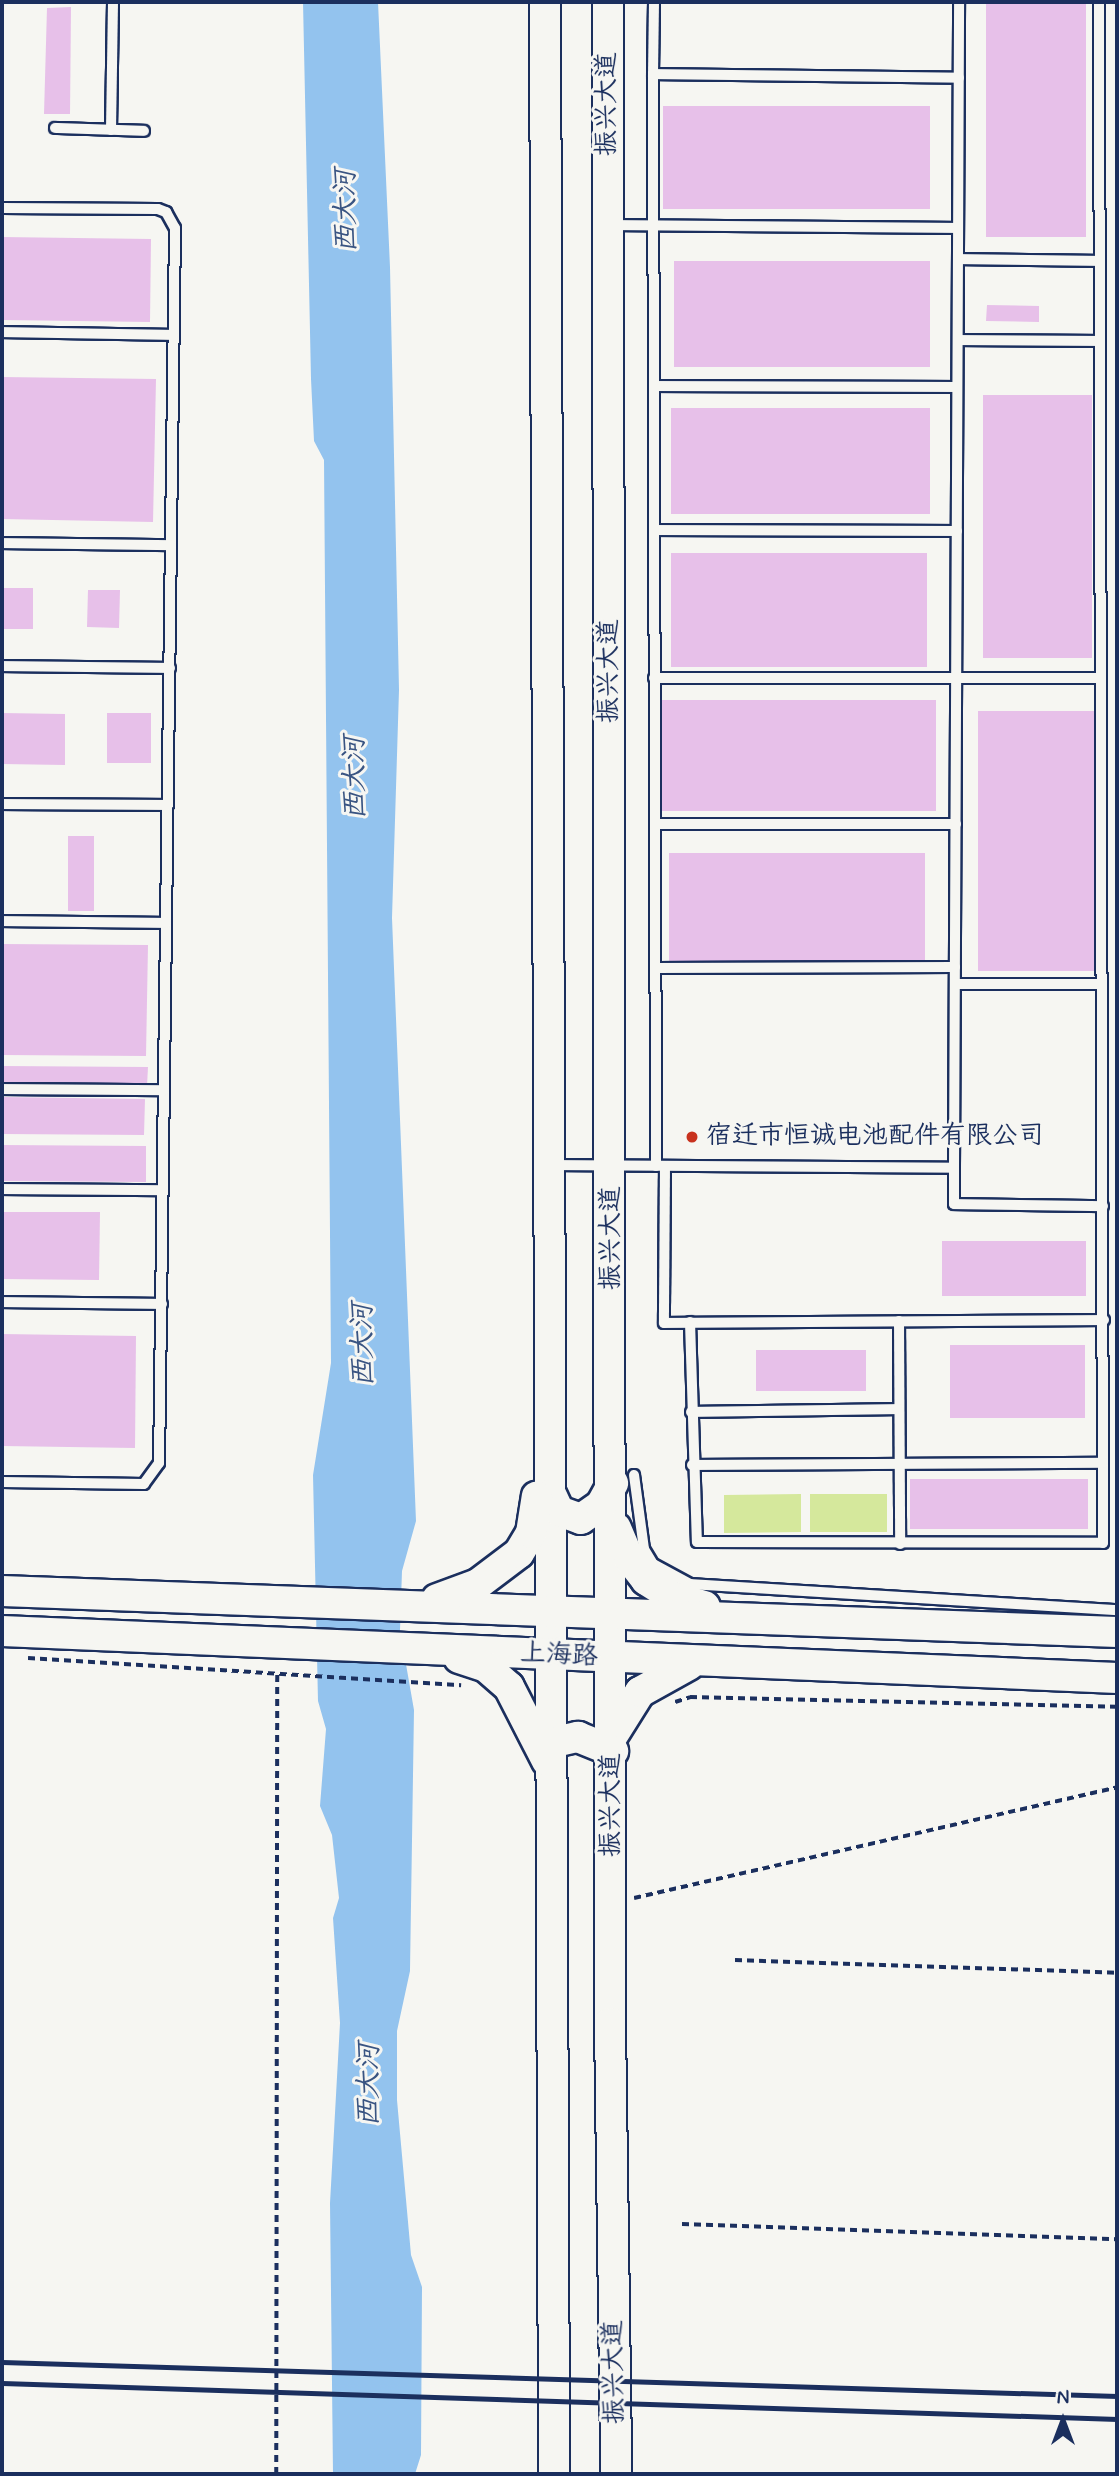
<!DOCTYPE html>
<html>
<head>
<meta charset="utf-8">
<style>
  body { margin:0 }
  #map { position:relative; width:1119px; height:2476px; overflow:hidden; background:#f6f6f2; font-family:Mynerve,"LXGW WenKai TC",sans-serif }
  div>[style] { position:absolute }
  .green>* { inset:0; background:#d5e89c }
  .water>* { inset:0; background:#93c3ee }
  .building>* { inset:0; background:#e7c0e9 }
  .path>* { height:3.5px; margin-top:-1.75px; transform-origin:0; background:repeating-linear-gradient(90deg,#1b2f5e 0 7px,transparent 0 12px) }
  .roads { filter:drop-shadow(2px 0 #1b2f5e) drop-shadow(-2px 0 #1b2f5e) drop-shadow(0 2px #1b2f5e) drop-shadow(0 -2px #1b2f5e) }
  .service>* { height:10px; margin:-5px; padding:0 5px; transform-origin:5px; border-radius:5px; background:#f6f6f2 }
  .secondary>* { height:30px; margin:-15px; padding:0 15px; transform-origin:15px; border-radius:15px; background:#f6f6f2 }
  .rail>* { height:5px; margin:-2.5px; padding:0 2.5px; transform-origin:2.5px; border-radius:2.5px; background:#1b2f5e }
  .dots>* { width:19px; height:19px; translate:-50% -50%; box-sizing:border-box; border:4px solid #f6f6f2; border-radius:50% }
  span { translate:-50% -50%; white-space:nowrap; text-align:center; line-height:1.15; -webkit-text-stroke:6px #f6f6f2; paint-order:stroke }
  .street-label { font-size:26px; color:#1b2f5e }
  .poi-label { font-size:26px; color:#1b2f5e }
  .left { translate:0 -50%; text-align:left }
  .water-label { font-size:28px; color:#395482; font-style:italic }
  .frame { position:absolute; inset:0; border:4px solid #1b2f5e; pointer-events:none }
  .north { position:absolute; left:1028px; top:2385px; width:70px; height:70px; -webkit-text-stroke:5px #f6f6f2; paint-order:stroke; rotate:0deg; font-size:19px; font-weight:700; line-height:28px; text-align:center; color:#1b2f5e }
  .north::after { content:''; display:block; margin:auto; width:24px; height:32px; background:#1b2f5e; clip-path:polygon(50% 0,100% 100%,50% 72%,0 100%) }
</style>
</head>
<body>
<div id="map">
  <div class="green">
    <i style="clip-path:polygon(801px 1494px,801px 1532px,724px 1533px,724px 1495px)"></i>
    <i style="clip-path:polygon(810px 1494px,887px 1494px,887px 1532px,810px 1532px)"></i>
  </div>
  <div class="water">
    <i style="clip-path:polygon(303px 2px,378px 2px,390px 267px,399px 690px,392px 918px,416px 1521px,402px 1571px,400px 1630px,414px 1710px,410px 1971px,397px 2031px,397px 2100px,411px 2255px,422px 2287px,421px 2455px,415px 2474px,333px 2474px,330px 2203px,340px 2023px,333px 1918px,339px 1898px,332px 1835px,320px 1806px,326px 1729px,318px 1701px,313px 1475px,331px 1363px,324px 460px,314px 441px,311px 379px)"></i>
  </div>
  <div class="building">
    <i style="clip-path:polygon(986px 2px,1086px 2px,1086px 237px,986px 237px)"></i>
    <i style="clip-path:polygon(71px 7px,70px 114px,44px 114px,47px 8px)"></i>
    <i style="clip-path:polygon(663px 106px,930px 106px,930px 209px,663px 209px)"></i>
    <i style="clip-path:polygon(2px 237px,151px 239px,150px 322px,2px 320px)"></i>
    <i style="clip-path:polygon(674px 261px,930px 261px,930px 367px,674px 367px)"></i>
    <i style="clip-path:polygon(987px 305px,1039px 306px,1039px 322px,986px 321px)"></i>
    <i style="clip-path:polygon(2px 377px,156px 379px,153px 522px,2px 519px)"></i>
    <i style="clip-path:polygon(983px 395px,1092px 395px,1092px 658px,983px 658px)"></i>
    <i style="clip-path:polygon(671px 408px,930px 408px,930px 514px,671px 514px)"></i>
    <i style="clip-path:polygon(671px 553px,927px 553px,927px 667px,671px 667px)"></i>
    <i style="clip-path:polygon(2px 588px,33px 588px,33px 629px,2px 629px)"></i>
    <i style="clip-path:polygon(88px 590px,120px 590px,119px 628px,87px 627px)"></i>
    <i style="clip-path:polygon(660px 700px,936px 700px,936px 811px,660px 811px)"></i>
    <i style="clip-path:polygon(978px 711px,1095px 711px,1095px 971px,978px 971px)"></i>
    <i style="clip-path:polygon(2px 713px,65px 714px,65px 765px,2px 764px)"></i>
    <i style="clip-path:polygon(107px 713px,151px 713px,151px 763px,107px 763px)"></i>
    <i style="clip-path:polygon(68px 836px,94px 836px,94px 911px,68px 911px)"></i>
    <i style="clip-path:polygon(669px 853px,925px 853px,925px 961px,669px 961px)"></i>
    <i style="clip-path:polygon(2px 944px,148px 945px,146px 1056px,2px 1055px)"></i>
    <i style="clip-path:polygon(2px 1066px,148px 1067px,147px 1086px,2px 1084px)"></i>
    <i style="clip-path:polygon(2px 1097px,145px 1099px,144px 1135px,2px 1134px)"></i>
    <i style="clip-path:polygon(2px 1145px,146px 1146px,146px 1182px,2px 1181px)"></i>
    <i style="clip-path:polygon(2px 1212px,100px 1212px,99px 1280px,2px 1279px)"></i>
    <i style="clip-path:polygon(942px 1241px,1086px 1241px,1086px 1296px,942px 1296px)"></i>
    <i style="clip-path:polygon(2px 1334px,136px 1336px,135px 1448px,2px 1446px)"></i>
    <i style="clip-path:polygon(950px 1345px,1085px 1345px,1085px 1418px,950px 1418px)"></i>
    <i style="clip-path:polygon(756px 1350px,866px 1350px,866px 1391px,756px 1391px)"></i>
    <i style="clip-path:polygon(910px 1479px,1088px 1479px,1088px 1529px,910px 1529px)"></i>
  </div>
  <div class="path">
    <i style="left:28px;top:1658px;width:434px;rotate:3.6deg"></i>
    <i style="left:675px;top:1702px;width:16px;rotate:-18deg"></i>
    <i style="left:690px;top:1697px;width:427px;rotate:1.3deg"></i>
    <i style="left:634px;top:1898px;width:496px;rotate:-12.9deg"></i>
    <i style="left:735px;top:1960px;width:382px;rotate:1.9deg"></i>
    <i style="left:682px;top:2224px;width:435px;rotate:2deg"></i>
    <i style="left:276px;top:2474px;width:800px;rotate:-89.93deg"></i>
  </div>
  <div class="roads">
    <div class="service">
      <i style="left:653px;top:74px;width:72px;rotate:-89.2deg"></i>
      <i style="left:55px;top:128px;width:89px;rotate:1.9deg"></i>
      <i style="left:111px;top:130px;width:128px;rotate:-89.1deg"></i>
      <i style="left:2px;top:208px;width:156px;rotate:0.4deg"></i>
      <i style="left:158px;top:209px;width:9px;rotate:21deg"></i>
      <i style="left:166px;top:212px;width:18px;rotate:61deg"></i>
      <i style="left:175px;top:228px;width:1235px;rotate:90.74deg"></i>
      <i style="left:159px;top:1463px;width:26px;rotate:126deg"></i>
      <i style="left:144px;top:1484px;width:142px;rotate:-179.2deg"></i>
      <i style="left:612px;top:225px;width:346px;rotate:0.5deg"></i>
      <i style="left:958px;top:259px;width:142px;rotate:0.8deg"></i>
      <i style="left:2px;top:332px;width:171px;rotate:1deg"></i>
      <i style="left:958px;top:340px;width:142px;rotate:0.4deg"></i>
      <i style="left:654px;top:386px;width:303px;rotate:0.2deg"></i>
      <i style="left:654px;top:530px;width:303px;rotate:0.2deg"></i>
      <i style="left:2px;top:543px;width:169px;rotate:0.7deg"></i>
      <i style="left:2px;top:666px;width:168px;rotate:0.7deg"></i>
      <i style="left:654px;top:678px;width:447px"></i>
      <i style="left:2px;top:804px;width:166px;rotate:0.3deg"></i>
      <i style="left:655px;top:824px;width:301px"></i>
      <i style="left:2px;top:921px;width:164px;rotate:0.7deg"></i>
      <i style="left:655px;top:968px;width:300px;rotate:-0.2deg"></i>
      <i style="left:955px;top:984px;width:147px"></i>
      <i style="left:2px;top:1089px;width:162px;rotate:0.4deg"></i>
      <i style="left:552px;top:1165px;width:402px;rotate:0.4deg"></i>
      <i style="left:954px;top:1168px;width:1166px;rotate:-89.75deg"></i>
      <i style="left:656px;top:1166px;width:1092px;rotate:-90.16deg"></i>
      <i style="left:653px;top:74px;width:306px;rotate:0.7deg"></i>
      <i style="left:665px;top:1166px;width:157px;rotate:90.4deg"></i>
      <i style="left:664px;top:1323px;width:440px;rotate:-0.4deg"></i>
      <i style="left:954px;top:1168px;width:36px;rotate:90deg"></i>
      <i style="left:954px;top:1204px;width:149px;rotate:0.8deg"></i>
      <i style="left:2px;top:1189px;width:161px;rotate:0.4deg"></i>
      <i style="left:2px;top:1302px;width:160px;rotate:0.7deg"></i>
      <i style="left:899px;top:1321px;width:223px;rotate:89.7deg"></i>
      <i style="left:690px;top:1322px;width:220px;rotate:88.2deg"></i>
      <i style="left:697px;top:1542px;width:406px;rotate:0.1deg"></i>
      <i style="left:1103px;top:1543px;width:1541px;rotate:-90.15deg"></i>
      <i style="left:691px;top:1412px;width:208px;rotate:-0.8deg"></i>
      <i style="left:692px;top:1465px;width:411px;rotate:-0.3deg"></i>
      <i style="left:634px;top:1475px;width:75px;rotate:82.3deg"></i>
      <i style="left:644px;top:1549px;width:17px;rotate:59deg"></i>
      <i style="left:653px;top:1564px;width:42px;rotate:28.4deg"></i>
      <i style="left:690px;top:1584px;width:428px;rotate:3.5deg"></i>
    </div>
    <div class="secondary">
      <i style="left:545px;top:2px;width:2472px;rotate:89.79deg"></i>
      <i style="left:608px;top:2px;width:2021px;rotate:89.94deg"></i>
      <i style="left:610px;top:2023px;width:451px;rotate:89.2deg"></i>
      <i style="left:551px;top:1494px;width:19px;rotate:65deg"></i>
      <i style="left:559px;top:1511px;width:23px;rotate:20deg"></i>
      <i style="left:581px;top:1519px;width:24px;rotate:-35deg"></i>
      <i style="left:601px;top:1505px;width:25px;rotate:-61deg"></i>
      <i style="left:616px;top:1528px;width:33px;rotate:67deg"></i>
      <i style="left:629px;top:1558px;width:28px;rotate:52deg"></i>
      <i style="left:646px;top:1580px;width:32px;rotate:32deg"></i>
      <i style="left:673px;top:1597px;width:33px;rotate:16deg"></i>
      <i style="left:2px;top:1591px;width:1116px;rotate:2.11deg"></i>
      <i style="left:437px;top:1599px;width:44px;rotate:-20.1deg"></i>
      <i style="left:478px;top:1584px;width:51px;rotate:-37.1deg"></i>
      <i style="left:519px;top:1553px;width:23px;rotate:-59deg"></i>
      <i style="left:531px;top:1533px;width:37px;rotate:-81deg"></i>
      <i style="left:2px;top:1631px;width:1116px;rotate:2.41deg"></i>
      <i style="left:459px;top:1658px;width:28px;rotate:18deg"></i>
      <i style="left:486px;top:1667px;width:30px;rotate:41deg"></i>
      <i style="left:509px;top:1687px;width:83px;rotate:62.8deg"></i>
      <i style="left:613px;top:1735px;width:51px;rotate:-57.9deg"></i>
      <i style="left:640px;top:1692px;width:56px;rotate:-28.9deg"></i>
      <i style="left:551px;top:1743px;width:28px;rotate:-13deg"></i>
      <i style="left:578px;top:1737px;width:38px;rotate:22deg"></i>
    </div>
  </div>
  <div class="rail">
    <i style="left:2px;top:2362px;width:1116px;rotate:1.75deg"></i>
    <i style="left:2px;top:2383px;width:1116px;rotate:1.85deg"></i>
  </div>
  <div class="dots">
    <i style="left:692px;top:1137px;background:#c8321e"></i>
  </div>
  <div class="street-label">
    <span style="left:608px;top:104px;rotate:-90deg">振兴大道</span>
    <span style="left:610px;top:671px;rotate:-90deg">振兴大道</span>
    <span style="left:612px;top:1238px;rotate:-90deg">振兴大道</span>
    <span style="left:559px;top:1656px;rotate:3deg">上海路</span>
    <span style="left:612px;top:1805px;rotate:-90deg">振兴大道</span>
    <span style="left:615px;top:2372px;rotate:-91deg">振兴大道</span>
  </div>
  <div class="poi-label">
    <span class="left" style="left:706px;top:1137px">宿迁市恒诚电池配件有限公司</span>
  </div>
  <div class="water-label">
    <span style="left:347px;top:211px;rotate:-91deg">西大河</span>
    <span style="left:356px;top:778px;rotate:-91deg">西大河</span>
    <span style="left:364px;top:1345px;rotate:-91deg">西大河</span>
    <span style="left:370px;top:2085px;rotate:-90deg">西大河</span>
  </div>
  <div class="frame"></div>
  <div class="north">N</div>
</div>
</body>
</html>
